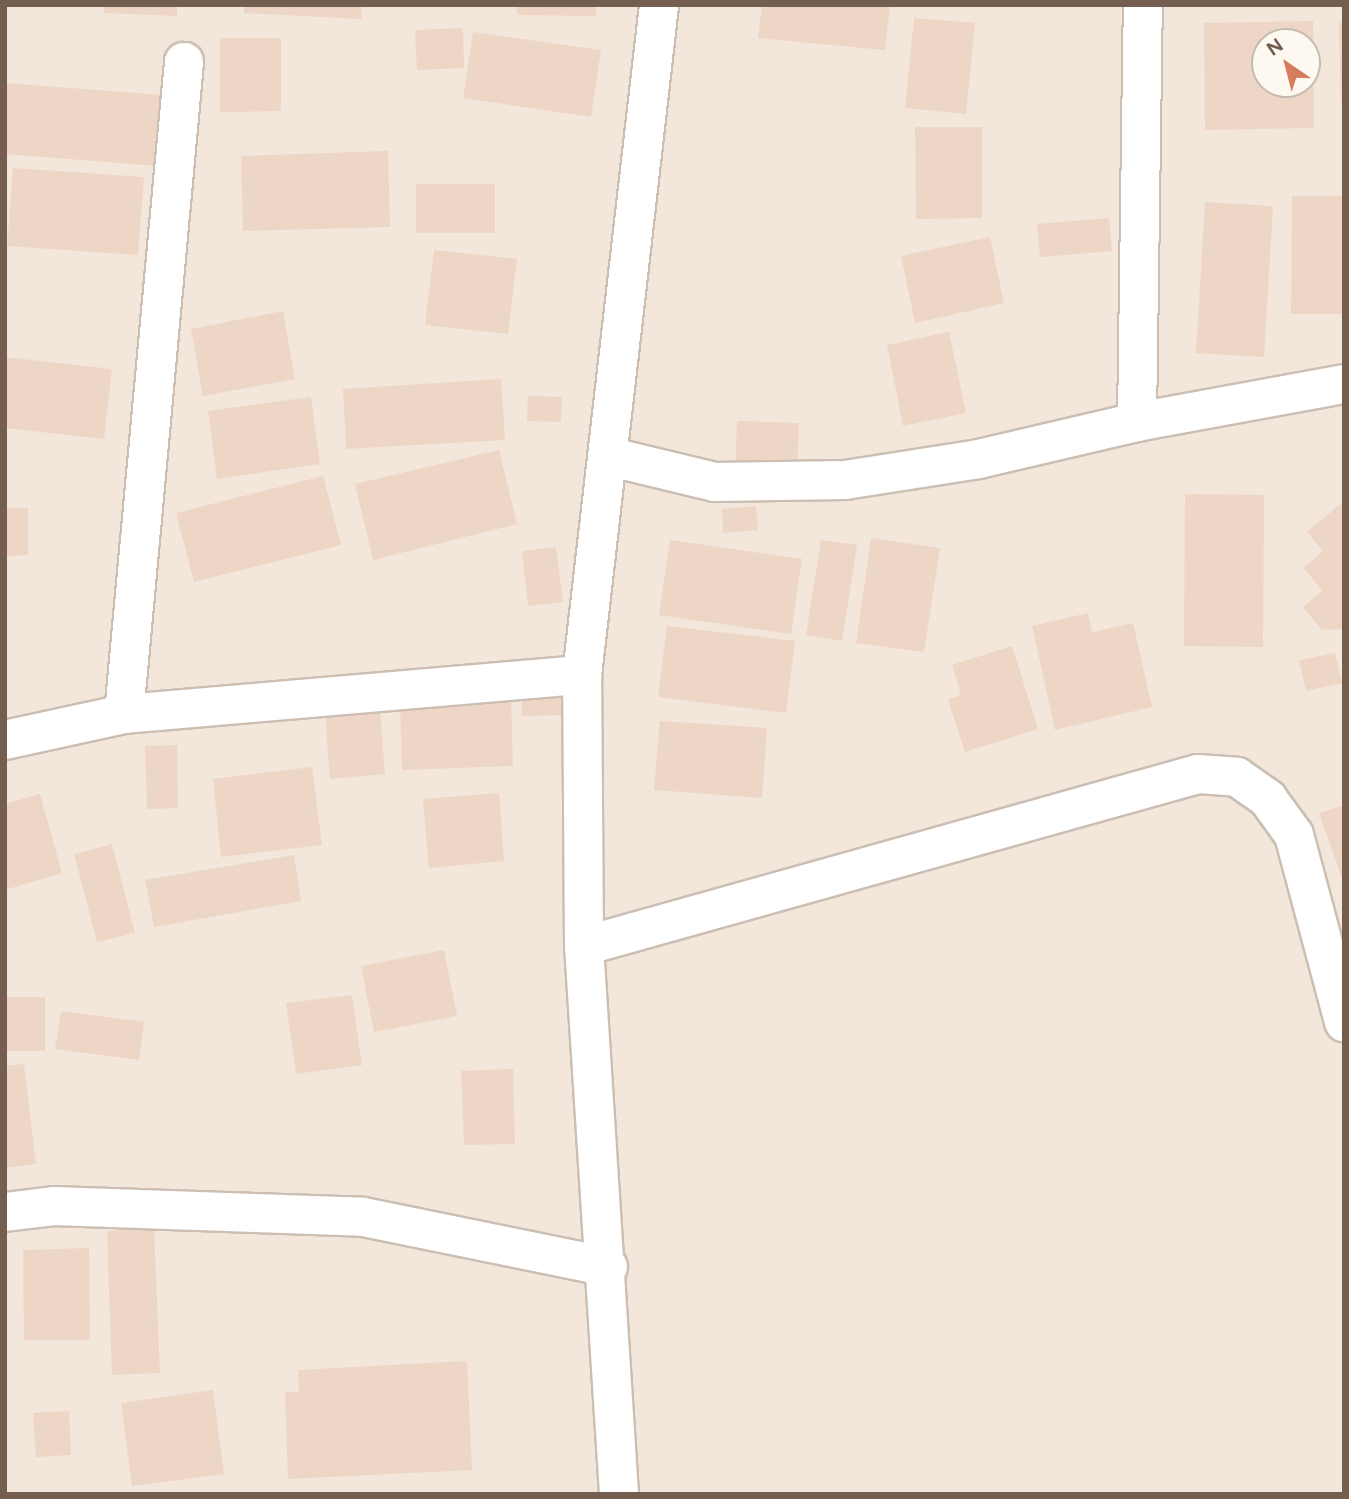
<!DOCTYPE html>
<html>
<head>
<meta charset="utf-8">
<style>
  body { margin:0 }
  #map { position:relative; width:1349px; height:1499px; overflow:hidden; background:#fbf5eb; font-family:Figtree,sans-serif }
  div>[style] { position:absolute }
  .residential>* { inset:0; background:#f2e7da }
  .building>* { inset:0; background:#edd6c5 }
  .roads { filter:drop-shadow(2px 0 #ccbeb2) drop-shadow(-2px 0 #ccbeb2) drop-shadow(0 2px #ccbeb2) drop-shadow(0 -2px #ccbeb2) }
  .street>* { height:38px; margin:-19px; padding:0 19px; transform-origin:19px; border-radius:19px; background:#fff }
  span { translate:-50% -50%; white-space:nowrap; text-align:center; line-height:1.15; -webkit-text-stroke:7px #fdf9f1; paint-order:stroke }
  .frame { position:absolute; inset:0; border:7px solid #745e50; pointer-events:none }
  .north { position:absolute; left:1251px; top:28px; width:70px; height:70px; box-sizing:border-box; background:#fdf9f1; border:2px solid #c6bbb1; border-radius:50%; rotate:325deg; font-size:19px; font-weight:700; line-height:28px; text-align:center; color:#745e50 }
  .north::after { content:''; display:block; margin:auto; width:24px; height:32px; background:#d77b5e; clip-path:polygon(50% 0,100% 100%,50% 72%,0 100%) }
</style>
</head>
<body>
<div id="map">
  <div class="residential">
    <i style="clip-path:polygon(evenodd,5px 5px,1344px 5px,1344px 1494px,5px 1494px,5px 5px,1265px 42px,1307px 42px,1307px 84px,1265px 84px,1265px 42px)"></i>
  </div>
  <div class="building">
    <i style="clip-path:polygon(104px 5px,177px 5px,177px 16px,104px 13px)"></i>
    <i style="clip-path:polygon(245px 5px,362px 5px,361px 19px,244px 13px)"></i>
    <i style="clip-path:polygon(517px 5px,596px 5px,596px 16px,517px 15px)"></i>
    <i style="clip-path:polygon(762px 5px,890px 5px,885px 50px,758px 38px)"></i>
    <i style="clip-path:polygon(914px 18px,975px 23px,966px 114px,905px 108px)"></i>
    <i style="clip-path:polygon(evenodd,1313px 21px,1314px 128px,1205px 130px,1204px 23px,1313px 21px,1265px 42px,1307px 42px,1307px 84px,1265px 84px,1265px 42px)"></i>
    <i style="clip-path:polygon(1339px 23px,1344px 23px,1344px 105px,1341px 105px)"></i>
    <i style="clip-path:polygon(463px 28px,464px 68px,417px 70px,415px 30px)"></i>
    <i style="clip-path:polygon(473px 32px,601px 50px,591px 117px,463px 98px)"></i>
    <i style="clip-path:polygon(220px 38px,281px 38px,281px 111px,220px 112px)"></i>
    <i style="clip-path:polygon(5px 83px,163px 95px,157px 166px,5px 154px)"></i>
    <i style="clip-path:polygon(915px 127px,982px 127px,982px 218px,916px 219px)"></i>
    <i style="clip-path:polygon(388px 151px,390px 227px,243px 231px,241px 156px)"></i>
    <i style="clip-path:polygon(13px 168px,144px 177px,138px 255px,7px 246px)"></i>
    <i style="clip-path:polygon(416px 184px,495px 184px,495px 233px,416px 233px)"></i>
    <i style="clip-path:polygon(1292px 196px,1344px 196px,1344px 314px,1291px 314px)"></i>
    <i style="clip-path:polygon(1205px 202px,1273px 206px,1264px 357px,1196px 353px)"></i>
    <i style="clip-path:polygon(1109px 218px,1112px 251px,1040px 257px,1037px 224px)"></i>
    <i style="clip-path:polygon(990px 237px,1004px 303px,915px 323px,901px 256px)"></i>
    <i style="clip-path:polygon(434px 250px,517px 259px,508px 334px,425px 325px)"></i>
    <i style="clip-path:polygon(283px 311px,295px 379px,203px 396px,191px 329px)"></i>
    <i style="clip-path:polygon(949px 332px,966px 413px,903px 426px,887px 345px)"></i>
    <i style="clip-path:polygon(5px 357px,112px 369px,104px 439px,5px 428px)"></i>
    <i style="clip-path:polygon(501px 379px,505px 440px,346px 449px,343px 389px)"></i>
    <i style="clip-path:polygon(528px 396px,562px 397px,561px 422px,527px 421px)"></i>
    <i style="clip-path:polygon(311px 397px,320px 464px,217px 479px,208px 411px)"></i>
    <i style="clip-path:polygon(737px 421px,799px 423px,797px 473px,735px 472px)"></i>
    <i style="clip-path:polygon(499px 450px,517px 524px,373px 560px,355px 484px)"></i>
    <i style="clip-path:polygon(323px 476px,341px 545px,194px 582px,176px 513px)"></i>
    <i style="clip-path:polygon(1185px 494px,1264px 495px,1263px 647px,1184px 646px)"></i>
    <i style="clip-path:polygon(1344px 501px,1344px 629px,1322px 630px,1303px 607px,1322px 591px,1304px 568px,1323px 551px,1307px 532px)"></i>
    <i style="clip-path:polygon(756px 506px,758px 530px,723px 533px,722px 509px)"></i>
    <i style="clip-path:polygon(5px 508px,28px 508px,28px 555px,5px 556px)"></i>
    <i style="clip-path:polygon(871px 538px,940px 548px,924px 652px,856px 643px)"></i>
    <i style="clip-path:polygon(670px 540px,802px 559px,791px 634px,659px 615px)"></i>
    <i style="clip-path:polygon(821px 540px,857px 545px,842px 641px,806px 635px)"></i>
    <i style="clip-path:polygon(556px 547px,563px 602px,528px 606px,522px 551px)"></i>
    <i style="clip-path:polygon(1088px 613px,1092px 632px,1133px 623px,1152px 707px,1055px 730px,1032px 626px)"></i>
    <i style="clip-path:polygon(667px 626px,795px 641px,786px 713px,658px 697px)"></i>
    <i style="clip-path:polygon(1012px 646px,1038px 729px,965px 752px,948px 700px,961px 695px,952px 665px)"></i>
    <i style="clip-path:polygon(1335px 653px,1342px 683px,1306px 691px,1299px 660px)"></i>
    <i style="clip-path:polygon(562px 685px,562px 715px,522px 716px,521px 687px)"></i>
    <i style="clip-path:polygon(511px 695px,513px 766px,402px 770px,400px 699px)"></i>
    <i style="clip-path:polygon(379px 696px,385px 774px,330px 779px,324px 700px)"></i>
    <i style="clip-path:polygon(660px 721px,767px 728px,762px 798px,654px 790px)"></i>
    <i style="clip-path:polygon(177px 745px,178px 808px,147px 809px,145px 746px)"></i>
    <i style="clip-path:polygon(312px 767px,322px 845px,221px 857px,213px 779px)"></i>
    <i style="clip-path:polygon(499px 793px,504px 861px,429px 868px,423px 799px)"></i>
    <i style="clip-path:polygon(40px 794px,62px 873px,5px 890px,5px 804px)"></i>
    <i style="clip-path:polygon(1344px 805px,1344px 881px,1343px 881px,1319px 813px)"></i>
    <i style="clip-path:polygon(112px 844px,135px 933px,97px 942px,74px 854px)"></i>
    <i style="clip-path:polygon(294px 855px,301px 901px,154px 927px,145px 880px)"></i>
    <i style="clip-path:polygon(444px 950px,457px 1016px,374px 1032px,361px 966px)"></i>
    <i style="clip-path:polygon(352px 995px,362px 1065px,296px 1074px,286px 1003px)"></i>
    <i style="clip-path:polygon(5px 997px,45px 997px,45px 1051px,5px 1051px)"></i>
    <i style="clip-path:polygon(61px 1011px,144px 1022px,139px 1060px,55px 1049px)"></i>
    <i style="clip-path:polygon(24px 1064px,36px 1164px,5px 1168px,5px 1066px)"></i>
    <i style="clip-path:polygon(513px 1069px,515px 1144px,464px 1145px,461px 1071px)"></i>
    <i style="clip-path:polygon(154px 1228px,160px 1373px,112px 1375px,107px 1231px)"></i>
    <i style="clip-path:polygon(89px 1248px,90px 1340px,24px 1340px,23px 1250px)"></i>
    <i style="clip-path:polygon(467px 1361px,472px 1470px,288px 1479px,285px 1392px,299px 1392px,298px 1370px)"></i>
    <i style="clip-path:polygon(213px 1390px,224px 1474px,132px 1486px,121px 1403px)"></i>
    <i style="clip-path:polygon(69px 1411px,71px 1455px,36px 1457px,33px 1413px)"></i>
  </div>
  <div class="roads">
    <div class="street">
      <i style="left:1137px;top:422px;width:417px;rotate:-89.2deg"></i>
      <i style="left:607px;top:456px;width:111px;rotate:13.5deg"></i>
      <i style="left:715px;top:482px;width:130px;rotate:-0.9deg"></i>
      <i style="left:845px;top:480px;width:136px;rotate:-8.9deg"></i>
      <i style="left:979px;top:459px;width:162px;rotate:-13.2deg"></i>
      <i style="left:1137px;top:422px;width:210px;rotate:-10.4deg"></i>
      <i style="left:124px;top:714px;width:655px;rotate:-84.74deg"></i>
      <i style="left:5px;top:740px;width:122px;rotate:-12.3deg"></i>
      <i style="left:124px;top:714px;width:460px;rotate:-4.9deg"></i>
      <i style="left:584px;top:946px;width:638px;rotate:-15.65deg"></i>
      <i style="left:1198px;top:774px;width:39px;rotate:4deg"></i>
      <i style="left:1237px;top:777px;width:38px;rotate:35deg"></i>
      <i style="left:1268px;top:799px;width:44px;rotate:54.2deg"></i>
      <i style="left:1294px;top:835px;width:194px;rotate:75deg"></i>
      <i style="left:5px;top:1212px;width:49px;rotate:-7deg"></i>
      <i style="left:54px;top:1206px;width:309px;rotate:2deg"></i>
      <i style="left:363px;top:1217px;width:250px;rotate:11.5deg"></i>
      <i style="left:619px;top:1494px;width:549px;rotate:-93.65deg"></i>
      <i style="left:584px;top:946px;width:271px;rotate:-90.4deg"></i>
      <i style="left:582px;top:675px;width:674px;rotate:-83.44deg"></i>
    </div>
  </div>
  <div class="frame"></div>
  <div class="north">N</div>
</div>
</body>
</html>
